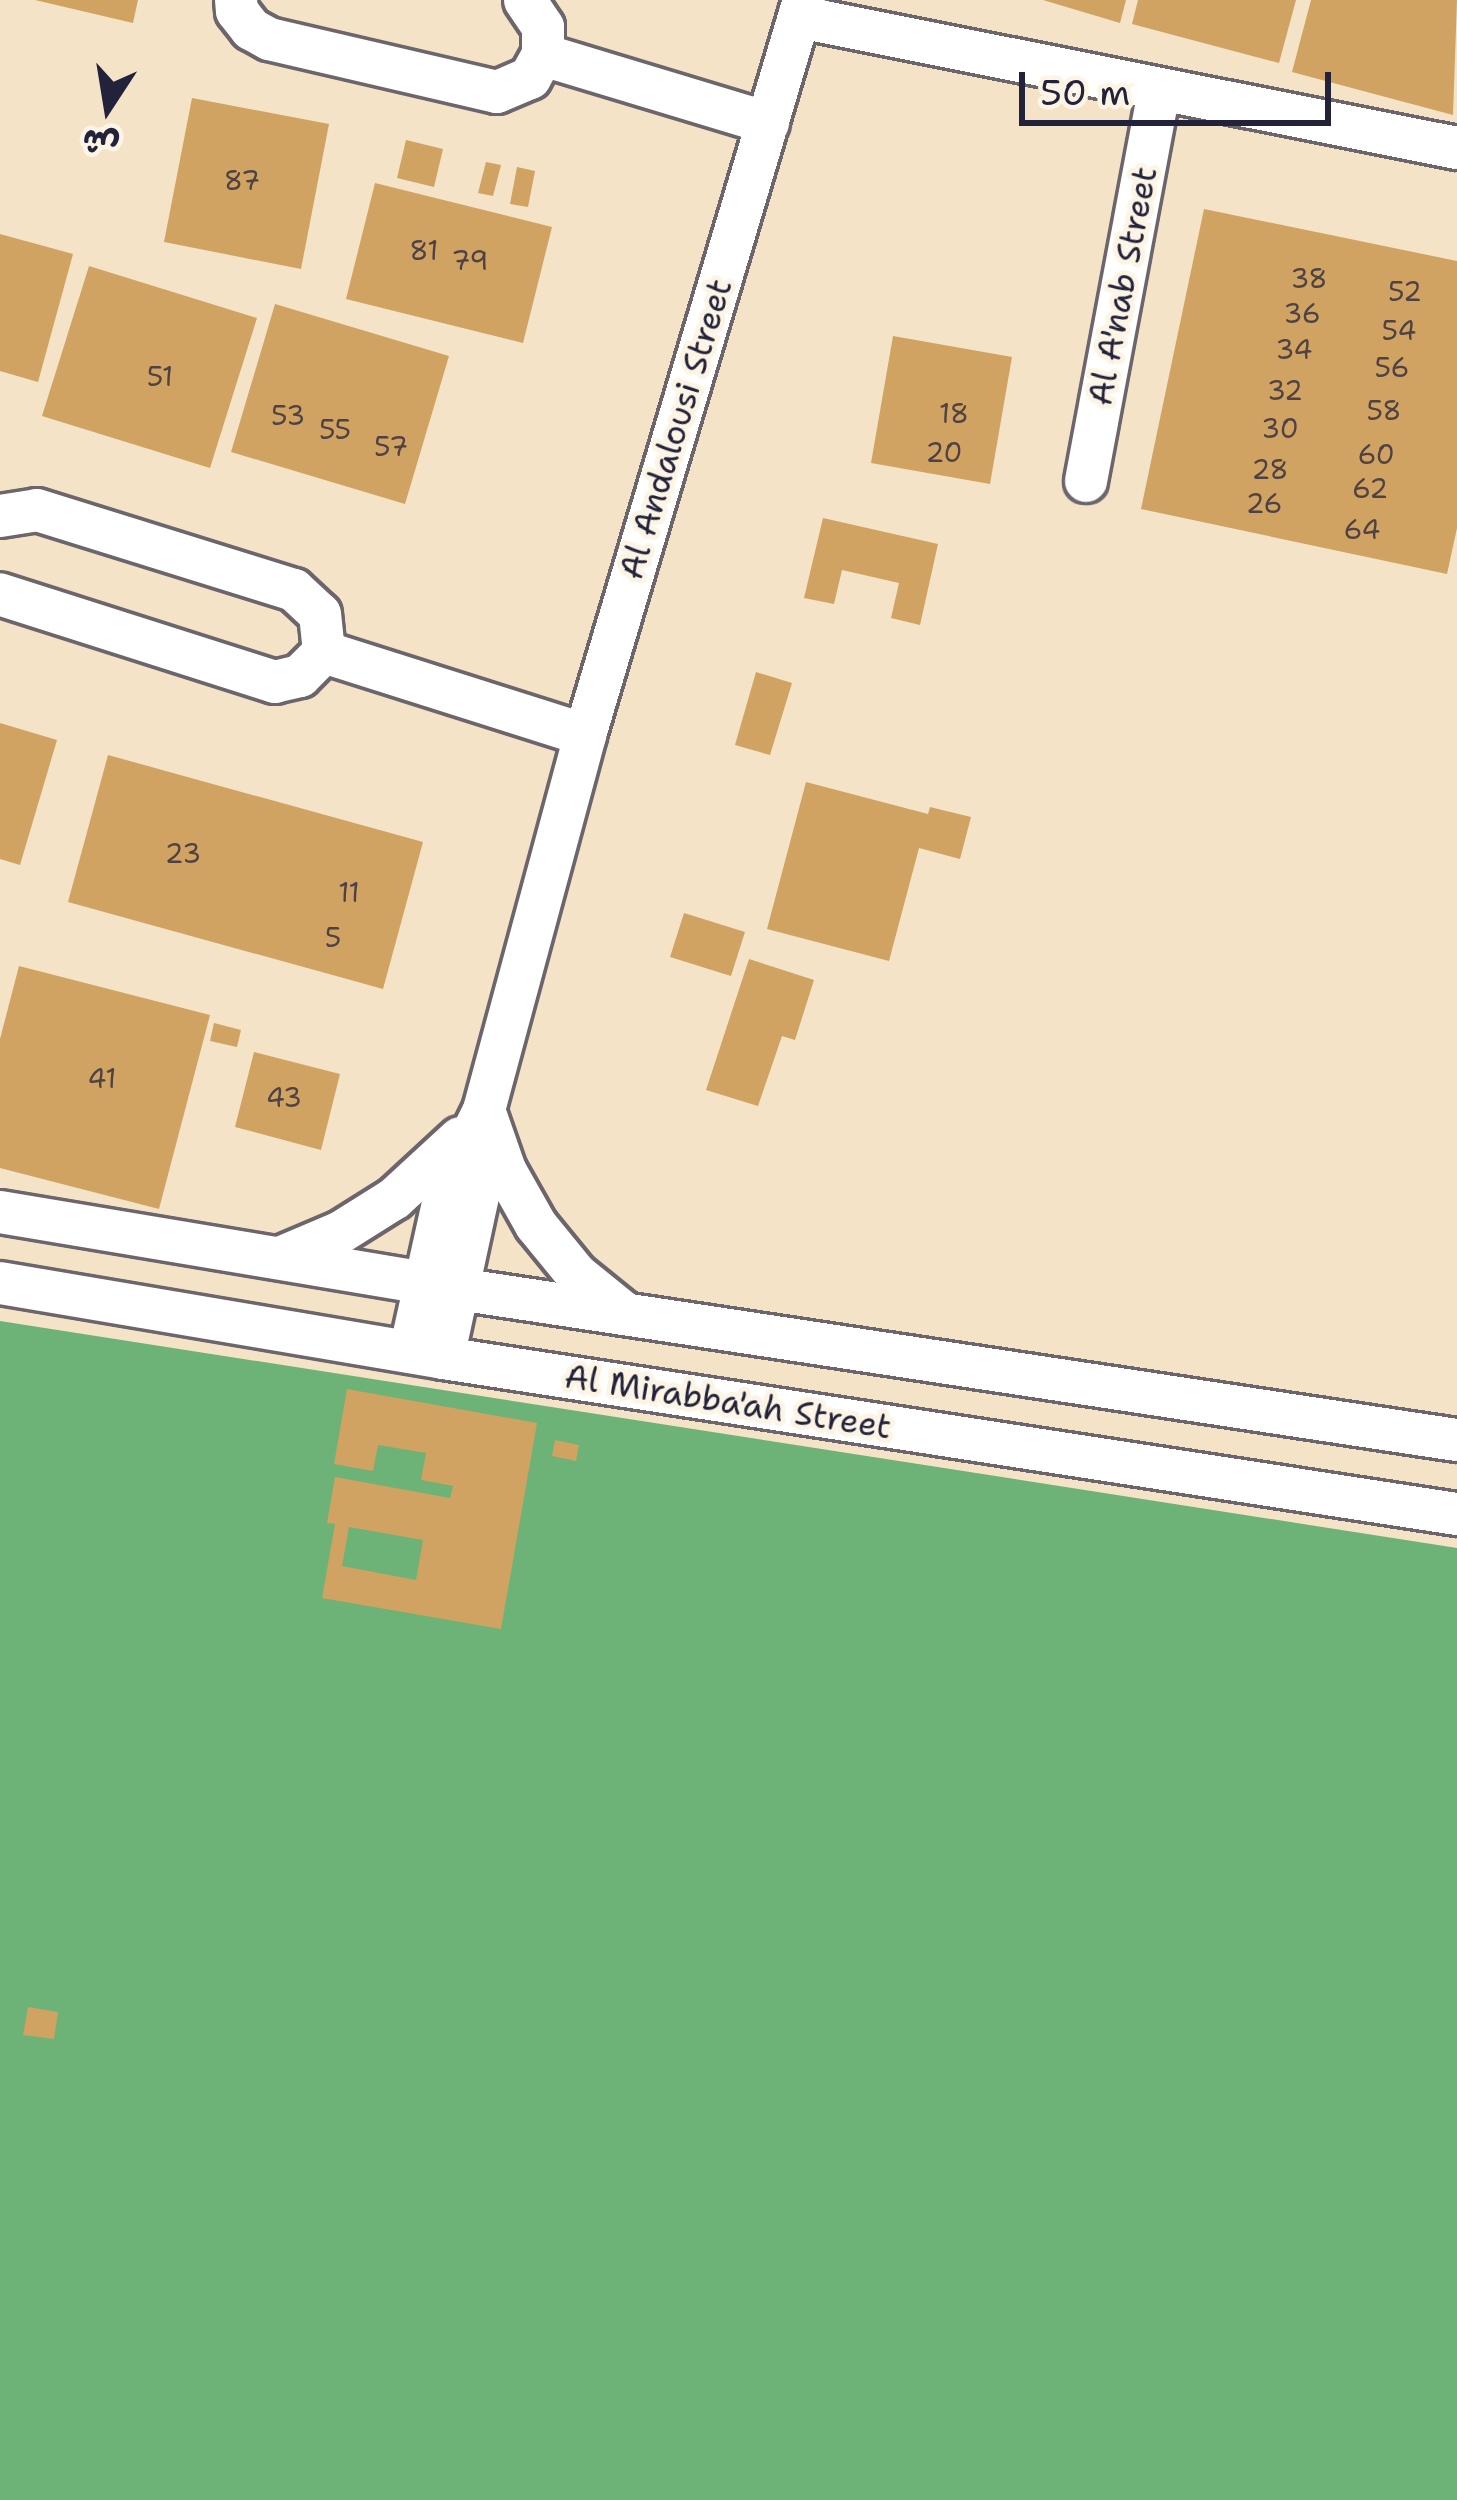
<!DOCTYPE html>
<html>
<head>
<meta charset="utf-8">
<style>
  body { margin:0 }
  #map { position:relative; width:1457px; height:2500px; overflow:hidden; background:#f4e3c7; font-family:"Shantell Sans","Playpen Sans Arabic",sans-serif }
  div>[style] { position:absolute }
  .forest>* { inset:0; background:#6db276 }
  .building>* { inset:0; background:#d1a363 }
  .roads { filter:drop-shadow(3px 0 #6c666c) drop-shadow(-3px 0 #6c666c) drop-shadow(0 3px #6c666c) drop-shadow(0 -3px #6c666c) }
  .minor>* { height:42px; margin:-21px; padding:0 21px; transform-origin:21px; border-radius:21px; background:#fff }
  span { translate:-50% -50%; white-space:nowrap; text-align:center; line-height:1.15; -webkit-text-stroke:10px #fcf5e5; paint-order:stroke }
  .number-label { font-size:27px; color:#4e4245 }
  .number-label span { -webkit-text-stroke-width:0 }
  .street-label { font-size:33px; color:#22223b }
  .north { position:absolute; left:48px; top:48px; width:120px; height:120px; -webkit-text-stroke:9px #fcf5e5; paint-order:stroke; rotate:192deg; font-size:33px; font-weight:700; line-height:48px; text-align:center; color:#22223b }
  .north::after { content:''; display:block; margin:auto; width:42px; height:54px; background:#22223b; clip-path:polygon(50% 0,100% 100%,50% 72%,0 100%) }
  .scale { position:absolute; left:1019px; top:72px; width:312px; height:54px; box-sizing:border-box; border:6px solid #22223b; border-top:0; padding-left:15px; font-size:36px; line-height:42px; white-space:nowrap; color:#22223b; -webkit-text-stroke:9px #fcf5e5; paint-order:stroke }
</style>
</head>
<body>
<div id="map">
  <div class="forest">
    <i style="clip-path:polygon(0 1321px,1457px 1548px,1457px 2500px,0 2500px)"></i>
  </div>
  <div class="building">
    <i style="clip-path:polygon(35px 0,138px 0,133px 23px)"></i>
    <i style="clip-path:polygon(1043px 0,1126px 0,1120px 23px)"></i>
    <i style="clip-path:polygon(1138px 0,1296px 0,1279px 63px,1132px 24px)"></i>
    <i style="clip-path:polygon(1311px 0,1457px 0,1453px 115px,1292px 72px)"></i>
    <i style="clip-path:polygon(192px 98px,329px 124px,301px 269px,164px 242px)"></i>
    <i style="clip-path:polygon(406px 140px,443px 149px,434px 187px,397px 178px)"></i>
    <i style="clip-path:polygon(486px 162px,501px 165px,493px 196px,478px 193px)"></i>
    <i style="clip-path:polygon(517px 167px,535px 171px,528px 207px,510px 204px)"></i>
    <i style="clip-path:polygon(375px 183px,552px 227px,523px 343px,346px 299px)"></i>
    <i style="clip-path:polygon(1204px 209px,1457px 261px,1457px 528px,1447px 574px,1141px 509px)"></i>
    <i style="clip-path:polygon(0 234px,73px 254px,38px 382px,0 371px)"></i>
    <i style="clip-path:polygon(89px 266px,257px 318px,210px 468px,42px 416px)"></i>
    <i style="clip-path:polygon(275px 304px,449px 356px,405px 504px,231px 452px)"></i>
    <i style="clip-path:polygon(893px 336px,1012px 357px,990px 484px,871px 463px)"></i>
    <i style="clip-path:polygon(823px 518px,938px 544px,920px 625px,891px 618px,899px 583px,842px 570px,834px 604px,804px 598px)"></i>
    <i style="clip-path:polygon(756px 672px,792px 683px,770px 755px,735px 745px)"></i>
    <i style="clip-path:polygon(0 723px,57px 740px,20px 865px,0 859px)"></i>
    <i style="clip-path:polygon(108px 755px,423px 842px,383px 989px,68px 902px)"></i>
    <i style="clip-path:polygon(806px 782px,928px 814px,930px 807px,971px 817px,960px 859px,919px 848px,889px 961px,767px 929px)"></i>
    <i style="clip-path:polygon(684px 913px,745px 932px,731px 976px,670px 957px)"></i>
    <i style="clip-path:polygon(749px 959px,814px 980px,795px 1040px,782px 1036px,758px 1106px,706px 1090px)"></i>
    <i style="clip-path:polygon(19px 966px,210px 1015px,159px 1209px,0 1168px,0 1039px)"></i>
    <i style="clip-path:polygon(214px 1023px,241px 1030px,237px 1047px,210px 1041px)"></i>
    <i style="clip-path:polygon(254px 1052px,340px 1074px,321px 1150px,235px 1127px)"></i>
    <i style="clip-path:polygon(evenodd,347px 1389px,537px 1423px,501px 1629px,322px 1598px,335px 1524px,327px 1523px,335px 1477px,450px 1498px,453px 1486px,421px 1480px,426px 1453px,378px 1445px,373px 1471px,334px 1464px,347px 1389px,349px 1527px,423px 1540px,416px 1580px,342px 1566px,349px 1527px)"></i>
    <i style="clip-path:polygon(555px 1440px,579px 1445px,576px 1461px,552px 1456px)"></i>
    <i style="clip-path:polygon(28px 2007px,58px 2012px,54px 2039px,23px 2035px)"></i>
  </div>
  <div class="roads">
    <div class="minor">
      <i style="left:236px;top:0;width:11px;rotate:85deg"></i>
      <i style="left:237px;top:11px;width:23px;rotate:52deg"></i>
      <i style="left:251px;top:29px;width:21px;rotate:29deg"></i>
      <i style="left:269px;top:39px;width:234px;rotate:13.1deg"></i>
      <i style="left:497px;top:92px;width:36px;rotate:-23deg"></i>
      <i style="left:530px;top:78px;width:26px;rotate:-61deg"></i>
      <i style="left:543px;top:55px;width:28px;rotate:-90deg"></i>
      <i style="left:543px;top:27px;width:32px;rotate:-124deg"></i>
      <i style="left:799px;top:17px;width:671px;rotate:11.26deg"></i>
      <i style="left:543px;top:55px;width:235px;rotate:16.8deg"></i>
      <i style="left:1086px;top:481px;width:398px;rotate:-79.4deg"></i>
      <i style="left:0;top:516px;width:37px;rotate:-9deg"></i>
      <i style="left:37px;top:510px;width:269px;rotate:17.3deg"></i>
      <i style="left:294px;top:590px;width:35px;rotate:43deg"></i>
      <i style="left:320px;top:614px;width:38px;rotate:84deg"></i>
      <i style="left:324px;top:652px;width:34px;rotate:135deg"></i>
      <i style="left:300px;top:676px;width:26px;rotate:167deg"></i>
      <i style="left:275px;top:682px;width:289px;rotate:-162.3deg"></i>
      <i style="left:324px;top:652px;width:274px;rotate:17.6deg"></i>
      <i style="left:484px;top:1110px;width:64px;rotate:70.7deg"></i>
      <i style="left:505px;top:1170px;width:63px;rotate:60.6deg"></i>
      <i style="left:536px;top:1225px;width:63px;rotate:50.8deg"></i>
      <i style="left:576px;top:1274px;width:60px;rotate:39deg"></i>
      <i style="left:0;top:1212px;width:464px;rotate:9.5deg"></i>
      <i style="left:458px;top:1289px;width:1010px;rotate:8.6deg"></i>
      <i style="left:282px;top:1257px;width:64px;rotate:-23deg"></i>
      <i style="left:341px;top:1232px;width:64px;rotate:-32.2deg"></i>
      <i style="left:395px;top:1198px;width:88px;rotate:-42.7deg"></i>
      <i style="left:0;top:1283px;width:449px;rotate:9.6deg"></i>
      <i style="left:443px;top:1358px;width:1026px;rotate:8.75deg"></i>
      <i style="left:410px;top:1352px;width:171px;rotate:-77.5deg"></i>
      <i style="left:447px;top:1185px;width:84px;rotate:-63.7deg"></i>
      <i style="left:484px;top:1110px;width:388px;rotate:-74.9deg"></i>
      <i style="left:585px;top:735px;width:767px;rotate:-73.41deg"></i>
      <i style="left:443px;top:1358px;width:166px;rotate:-77.8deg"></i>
      <i style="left:478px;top:1196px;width:67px;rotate:-84deg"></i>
    </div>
  </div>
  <div class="number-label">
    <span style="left:242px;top:181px">87</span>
    <span style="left:424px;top:251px">81</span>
    <span style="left:470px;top:261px">79</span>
    <span style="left:1309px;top:279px">38</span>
    <span style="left:1405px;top:292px">52</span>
    <span style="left:1302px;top:314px">36</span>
    <span style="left:1399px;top:331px">54</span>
    <span style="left:1294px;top:350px">34</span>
    <span style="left:1392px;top:368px">56</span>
    <span style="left:160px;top:377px">51</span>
    <span style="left:1285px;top:391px">32</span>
    <span style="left:1384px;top:411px">58</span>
    <span style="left:954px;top:414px">18</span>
    <span style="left:288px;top:416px">53</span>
    <span style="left:1280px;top:429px">30</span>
    <span style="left:335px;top:430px">55</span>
    <span style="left:391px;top:447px">57</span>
    <span style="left:944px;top:453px">20</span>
    <span style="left:1376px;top:455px">60</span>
    <span style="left:1270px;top:470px">28</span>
    <span style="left:1370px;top:489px">62</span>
    <span style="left:1264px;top:504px">26</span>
    <span style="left:1362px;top:530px">64</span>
    <span style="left:183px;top:854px">23</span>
    <span style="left:349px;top:893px">11</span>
    <span style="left:333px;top:938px">5</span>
    <span style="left:102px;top:1079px">41</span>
    <span style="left:284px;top:1098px">43</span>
  </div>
  <div class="street-label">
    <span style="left:1123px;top:286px;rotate:-79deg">Al A'nab Street</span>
    <span style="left:676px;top:429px;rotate:-73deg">Al Andalousi Street</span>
    <span style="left:728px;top:1402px;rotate:9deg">Al Mirabba'ah Street</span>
  </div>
  <div class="north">ش</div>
  <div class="scale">50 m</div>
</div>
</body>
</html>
